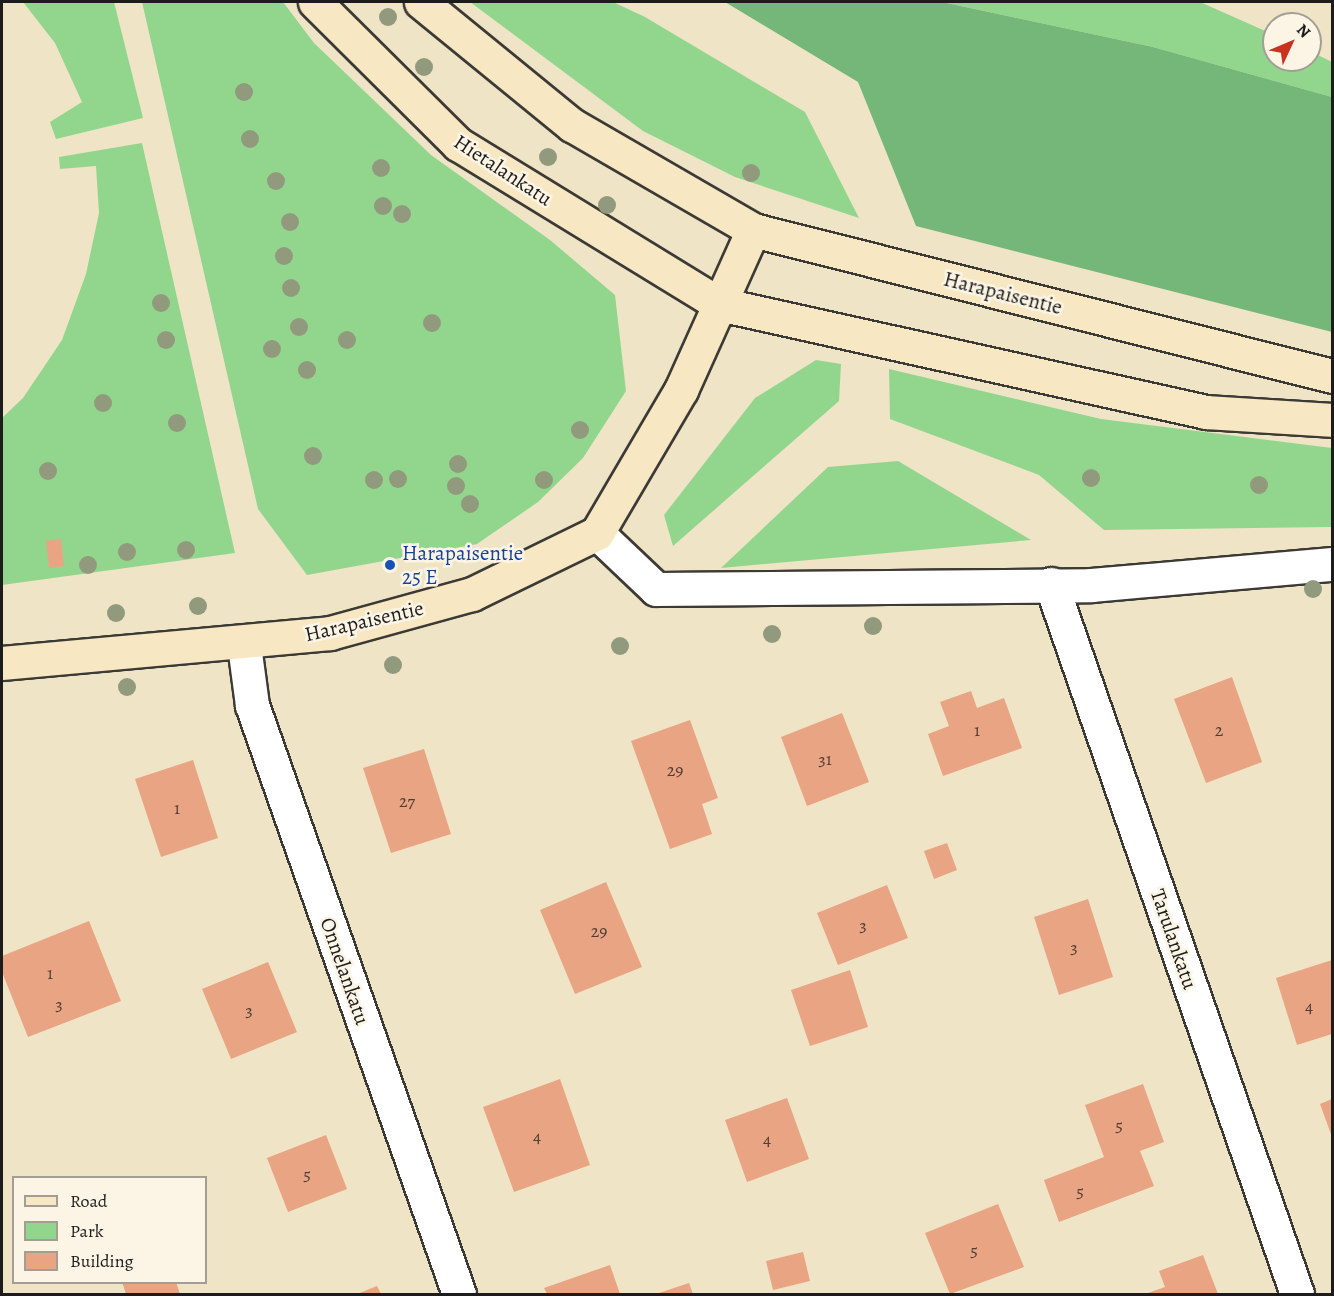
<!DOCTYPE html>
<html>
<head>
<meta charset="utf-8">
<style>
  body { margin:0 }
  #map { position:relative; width:1334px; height:1296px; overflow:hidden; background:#efe4c5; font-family:Alegreya,serif }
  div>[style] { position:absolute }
  .green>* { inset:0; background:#92d68e }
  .forest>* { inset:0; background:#75b779 }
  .building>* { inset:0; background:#e9a483 }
  .roads { filter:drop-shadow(2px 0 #3c3a35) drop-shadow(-2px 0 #3c3a35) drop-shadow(0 2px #3c3a35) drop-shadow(0 -2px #3c3a35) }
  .street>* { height:33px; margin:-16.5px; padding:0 16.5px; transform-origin:16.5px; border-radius:16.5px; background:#fff }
  .secondary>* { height:33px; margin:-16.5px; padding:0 16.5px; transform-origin:16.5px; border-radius:16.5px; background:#f7e8c3 }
  .trees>* { width:18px; height:18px; margin:-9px; border-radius:50%; background:#929a7e }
  .dots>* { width:16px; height:16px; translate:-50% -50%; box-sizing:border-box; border:3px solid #fcf5e5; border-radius:50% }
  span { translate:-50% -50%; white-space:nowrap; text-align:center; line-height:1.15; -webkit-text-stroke:5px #fcf5e5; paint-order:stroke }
  .number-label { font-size:18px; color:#4f3e36 }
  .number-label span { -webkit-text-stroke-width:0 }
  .street-label { font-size:21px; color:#1c1c1c }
  .transit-label { font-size:21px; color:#164399 }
  .left { translate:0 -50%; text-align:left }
  .frame { position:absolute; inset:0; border:3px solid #1c1c1c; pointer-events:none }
  .legend { position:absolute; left:12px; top:1176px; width:195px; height:108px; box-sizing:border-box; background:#fcf5e5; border:2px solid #a29e95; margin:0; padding:8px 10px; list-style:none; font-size:18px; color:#1c1c1c }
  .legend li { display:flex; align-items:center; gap:12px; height:30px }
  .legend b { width:30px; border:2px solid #a29e95 }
  .north { position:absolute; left:1262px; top:12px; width:60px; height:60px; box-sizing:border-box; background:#fcf5e5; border:2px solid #a29e95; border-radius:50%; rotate:46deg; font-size:16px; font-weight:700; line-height:24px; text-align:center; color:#1c1c1c }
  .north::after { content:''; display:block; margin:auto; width:21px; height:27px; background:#c8321e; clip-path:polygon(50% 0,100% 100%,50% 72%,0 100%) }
</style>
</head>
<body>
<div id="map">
  <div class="green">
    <i style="clip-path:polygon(23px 2px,114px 2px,143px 118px,56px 139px,50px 122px,82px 102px,55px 43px)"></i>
    <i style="clip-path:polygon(142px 2px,283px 2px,314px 43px,431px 155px,550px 240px,615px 295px,626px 391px,583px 458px,538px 502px,477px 544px,307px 575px,258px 509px)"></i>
    <i style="clip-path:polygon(470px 2px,613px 2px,645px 17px,805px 112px,859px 218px,735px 177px,643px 131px)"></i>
    <i style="clip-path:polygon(942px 2px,1200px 2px,1274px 35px,1274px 60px,1310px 60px,1310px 51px,1332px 62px,1332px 97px,1153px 47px)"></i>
    <i style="clip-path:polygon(142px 143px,235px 553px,2px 585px,2px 418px,23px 398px,62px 340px,86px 274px,99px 213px,96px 166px,60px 169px,59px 157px)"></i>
    <i style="clip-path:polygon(816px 360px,841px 364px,839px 401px,673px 546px,664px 515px,755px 398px)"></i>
    <i style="clip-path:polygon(889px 369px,1101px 419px,1332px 448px,1332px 527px,1104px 530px,1039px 475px,890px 419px)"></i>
    <i style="clip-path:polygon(898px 461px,1031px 540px,721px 568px,828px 467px)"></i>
  </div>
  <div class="forest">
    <i style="clip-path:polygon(725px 2px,942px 2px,1153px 47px,1332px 97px,1332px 332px,916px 226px,858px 82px)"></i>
  </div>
  <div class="building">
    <i style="clip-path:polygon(61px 539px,64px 566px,49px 568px,46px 541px)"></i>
    <i style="clip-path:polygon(1232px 677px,1262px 762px,1206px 783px,1174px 699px)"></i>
    <i style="clip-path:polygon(971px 691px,977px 708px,1004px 698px,1022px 748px,943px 776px,928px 734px,949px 726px,940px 702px)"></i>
    <i style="clip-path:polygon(842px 713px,869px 782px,807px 806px,781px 737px)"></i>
    <i style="clip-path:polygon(690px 720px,718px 798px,702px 804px,712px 834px,670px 849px,631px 741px)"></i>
    <i style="clip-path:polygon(424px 749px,451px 834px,391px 853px,363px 768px)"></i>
    <i style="clip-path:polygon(193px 760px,218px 838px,161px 857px,135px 779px)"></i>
    <i style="clip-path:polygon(947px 843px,957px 870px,934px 879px,924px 851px)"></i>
    <i style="clip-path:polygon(606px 882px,642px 967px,575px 994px,540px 910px)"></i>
    <i style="clip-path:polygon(887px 885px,908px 938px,838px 965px,817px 913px)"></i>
    <i style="clip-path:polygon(1088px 899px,1113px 977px,1059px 995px,1034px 917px)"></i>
    <i style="clip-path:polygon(89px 921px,121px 1001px,28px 1037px,2px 972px,2px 956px)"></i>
    <i style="clip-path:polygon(1332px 960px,1332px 1034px,1297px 1045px,1276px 978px)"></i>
    <i style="clip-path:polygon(268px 962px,297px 1032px,231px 1059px,202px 989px)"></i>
    <i style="clip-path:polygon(850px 970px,868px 1027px,810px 1046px,791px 990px)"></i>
    <i style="clip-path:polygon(560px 1079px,590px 1165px,514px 1192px,483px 1107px)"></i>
    <i style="clip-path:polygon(1143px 1084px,1164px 1142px,1140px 1151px,1154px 1186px,1059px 1222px,1044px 1180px,1104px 1157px,1085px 1105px)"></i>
    <i style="clip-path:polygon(787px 1098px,809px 1159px,747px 1182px,725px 1120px)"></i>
    <i style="clip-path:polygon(1332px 1099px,1332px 1137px,1320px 1104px)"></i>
    <i style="clip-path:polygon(326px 1135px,347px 1189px,288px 1212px,267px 1158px)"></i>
    <i style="clip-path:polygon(998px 1204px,1024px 1267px,950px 1294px,925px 1233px)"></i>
    <i style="clip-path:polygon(803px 1252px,810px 1281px,773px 1290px,766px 1261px)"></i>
    <i style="clip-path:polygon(1203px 1255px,1218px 1294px,1145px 1294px,1165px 1287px,1159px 1271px)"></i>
    <i style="clip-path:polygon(610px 1265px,620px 1294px,547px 1294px,544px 1288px)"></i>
    <i style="clip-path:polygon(122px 1282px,176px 1282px,180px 1294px,126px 1294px)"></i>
    <i style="clip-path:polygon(689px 1283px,693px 1294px,656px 1294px)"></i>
    <i style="clip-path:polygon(377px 1286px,381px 1294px,357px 1294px)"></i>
  </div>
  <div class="roads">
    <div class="street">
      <i style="left:597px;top:533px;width:81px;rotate:43.5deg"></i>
      <i style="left:656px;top:589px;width:435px;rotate:-0.5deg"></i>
      <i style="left:1091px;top:585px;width:242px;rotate:-5deg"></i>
      <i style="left:1051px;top:584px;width:751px;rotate:70.89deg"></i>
      <i style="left:244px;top:645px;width:61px;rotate:82.4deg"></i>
      <i style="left:252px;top:705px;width:624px;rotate:70.64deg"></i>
    </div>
    <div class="secondary">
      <i style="left:315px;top:2px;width:202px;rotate:44.8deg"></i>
      <i style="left:458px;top:144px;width:306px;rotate:31.5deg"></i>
      <i style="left:719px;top:304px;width:499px;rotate:12.5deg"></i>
      <i style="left:1206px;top:412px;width:126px;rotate:3.6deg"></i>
      <i style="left:421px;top:2px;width:195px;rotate:39.2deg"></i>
      <i style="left:572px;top:125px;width:209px;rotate:30.1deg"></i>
      <i style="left:753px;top:230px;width:597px;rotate:14.15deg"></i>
      <i style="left:2px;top:663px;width:329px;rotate:-5.2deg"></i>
      <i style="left:330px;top:633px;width:147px;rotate:-15.4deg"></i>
      <i style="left:472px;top:594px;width:139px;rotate:-26deg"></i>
      <i style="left:597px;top:533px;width:166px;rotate:-59.6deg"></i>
      <i style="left:681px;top:390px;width:175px;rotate:-65.8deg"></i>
    </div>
  </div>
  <div class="trees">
    <i style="left:388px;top:17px"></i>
    <i style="left:424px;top:67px"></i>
    <i style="left:244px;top:92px"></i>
    <i style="left:250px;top:139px"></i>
    <i style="left:548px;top:157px"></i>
    <i style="left:381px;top:168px"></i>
    <i style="left:751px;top:173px"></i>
    <i style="left:276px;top:181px"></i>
    <i style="left:607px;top:205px"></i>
    <i style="left:383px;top:206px"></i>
    <i style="left:402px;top:214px"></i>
    <i style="left:290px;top:222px"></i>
    <i style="left:284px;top:256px"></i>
    <i style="left:291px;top:288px"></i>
    <i style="left:161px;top:303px"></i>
    <i style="left:432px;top:323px"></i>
    <i style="left:299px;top:327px"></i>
    <i style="left:166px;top:340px"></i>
    <i style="left:347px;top:340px"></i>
    <i style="left:272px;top:349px"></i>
    <i style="left:307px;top:370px"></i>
    <i style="left:103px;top:403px"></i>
    <i style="left:177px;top:423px"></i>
    <i style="left:580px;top:430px"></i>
    <i style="left:313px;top:456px"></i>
    <i style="left:458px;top:464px"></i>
    <i style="left:48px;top:471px"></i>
    <i style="left:1091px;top:478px"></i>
    <i style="left:398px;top:479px"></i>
    <i style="left:374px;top:480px"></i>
    <i style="left:544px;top:480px"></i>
    <i style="left:1259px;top:485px"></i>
    <i style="left:456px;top:486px"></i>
    <i style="left:470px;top:504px"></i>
    <i style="left:186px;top:550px"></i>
    <i style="left:127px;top:552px"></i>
    <i style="left:88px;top:565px"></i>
    <i style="left:1313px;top:589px"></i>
    <i style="left:198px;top:606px"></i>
    <i style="left:116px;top:613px"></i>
    <i style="left:873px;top:626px"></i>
    <i style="left:772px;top:634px"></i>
    <i style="left:620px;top:646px"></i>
    <i style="left:393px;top:665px"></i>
    <i style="left:127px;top:687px"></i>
  </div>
  <div class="dots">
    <i style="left:390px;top:565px;background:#1a4fb4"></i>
  </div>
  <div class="number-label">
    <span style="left:977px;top:730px">1</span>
    <span style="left:1219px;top:730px">2</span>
    <span style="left:825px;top:759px">31</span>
    <span style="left:675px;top:770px">29</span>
    <span style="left:407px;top:801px">27</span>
    <span style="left:177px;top:808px">1</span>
    <span style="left:863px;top:925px">3</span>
    <span style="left:599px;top:931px">29</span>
    <span style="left:1074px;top:947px">3</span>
    <span style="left:50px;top:973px">1</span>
    <span style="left:59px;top:1004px">3</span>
    <span style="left:1309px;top:1006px">4</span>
    <span style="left:249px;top:1010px">3</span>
    <span style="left:1119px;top:1125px">5</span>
    <span style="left:537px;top:1136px">4</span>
    <span style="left:767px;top:1139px">4</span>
    <span style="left:307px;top:1174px">5</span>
    <span style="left:1080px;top:1191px">5</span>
    <span style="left:974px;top:1250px">5</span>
  </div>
  <div class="street-label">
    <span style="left:503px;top:170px;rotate:33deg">Hietalankatu</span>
    <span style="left:1003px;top:293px;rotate:14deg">Harapaisentie</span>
    <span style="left:364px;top:621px;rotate:-13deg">Harapaisentie</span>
    <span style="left:1174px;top:939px;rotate:71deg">Tarulankatu</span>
    <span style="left:345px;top:971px;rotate:71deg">Onnelankatu</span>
  </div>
  <div class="transit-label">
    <span class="left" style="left:402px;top:565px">Harapaisentie<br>25 E</span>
  </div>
  <div class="frame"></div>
  <ul class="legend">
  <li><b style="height:8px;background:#f7e8c3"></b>Road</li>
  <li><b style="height:16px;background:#92d68e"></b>Park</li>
  <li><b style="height:16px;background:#e9a483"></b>Building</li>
  </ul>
  <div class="north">N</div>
</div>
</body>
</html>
